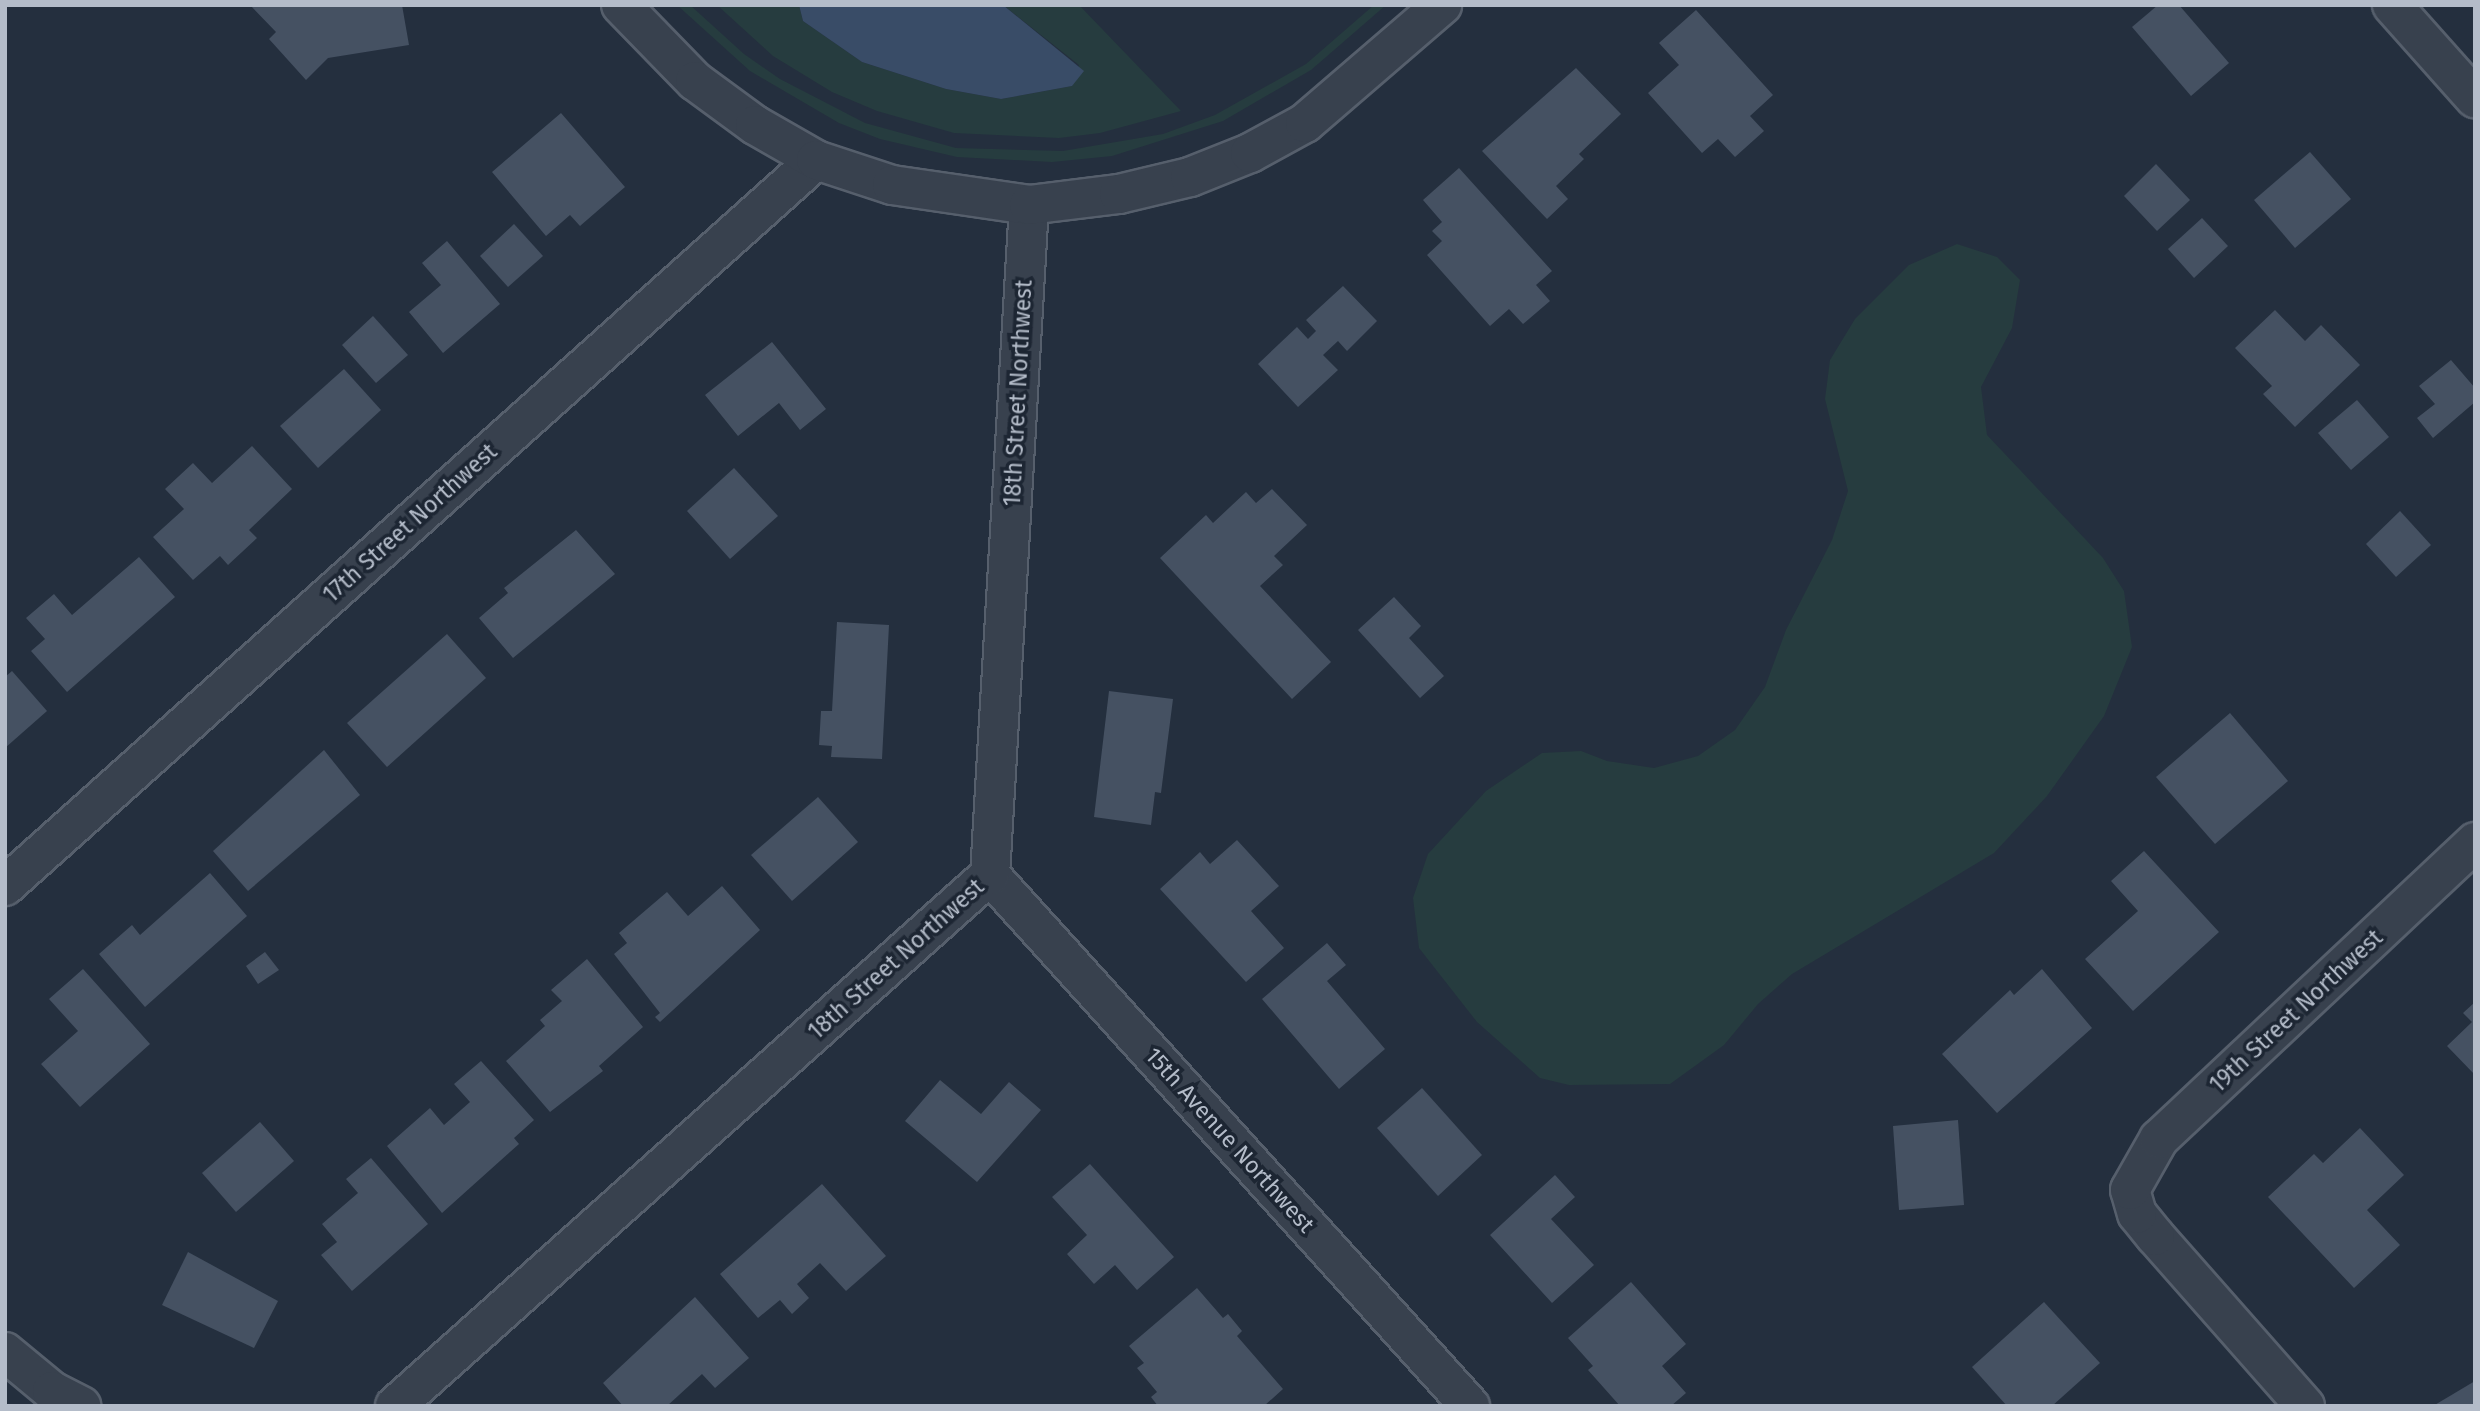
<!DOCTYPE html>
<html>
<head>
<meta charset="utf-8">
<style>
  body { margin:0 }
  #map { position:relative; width:2480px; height:1411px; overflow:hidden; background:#242f3e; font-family:"Fira Sans",sans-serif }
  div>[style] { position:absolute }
  .green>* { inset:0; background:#263c3f }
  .water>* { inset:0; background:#394c67 }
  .building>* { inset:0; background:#455162 }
  .roads { filter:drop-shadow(2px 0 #565f6c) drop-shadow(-2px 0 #565f6c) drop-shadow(0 2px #565f6c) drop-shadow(0 -2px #565f6c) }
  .minor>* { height:38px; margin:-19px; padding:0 19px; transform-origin:19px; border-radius:19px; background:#38414e }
  .tertiary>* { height:38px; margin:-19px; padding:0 19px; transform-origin:19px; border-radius:19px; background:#38414e }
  span { translate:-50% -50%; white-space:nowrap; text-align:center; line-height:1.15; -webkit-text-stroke:7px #1d2633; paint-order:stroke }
  .street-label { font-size:23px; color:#b4bcc9 }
  .frame { position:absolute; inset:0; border:7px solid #b4bcc9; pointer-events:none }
</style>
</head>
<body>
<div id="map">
  <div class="green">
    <i style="clip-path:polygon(677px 5px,690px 5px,744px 54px,780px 79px,865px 123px,956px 148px,1063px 151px,1163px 134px,1215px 115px,1306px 64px,1374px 5px,1386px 5px,1311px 70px,1223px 121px,1112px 156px,1052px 162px,957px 157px,880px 139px,839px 123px,750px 71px)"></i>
    <i style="clip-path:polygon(717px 5px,799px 5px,803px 21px,862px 62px,946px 89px,1001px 99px,1072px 86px,1079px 65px,1003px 5px,1079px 5px,1181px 111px,1100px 133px,1059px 138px,954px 133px,877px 111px,832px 92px,773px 56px)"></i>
    <i style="clip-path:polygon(1957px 244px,1997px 257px,2020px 280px,2012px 328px,1981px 387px,1987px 435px,2103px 558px,2124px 591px,2132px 647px,2104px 716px,2047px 796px,1994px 853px,1792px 974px,1758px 1004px,1724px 1045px,1670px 1084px,1569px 1085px,1540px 1078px,1477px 1022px,1419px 948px,1413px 898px,1428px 854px,1486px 791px,1542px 753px,1581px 751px,1607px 761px,1654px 768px,1698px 756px,1735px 730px,1765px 687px,1786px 630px,1832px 540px,1848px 491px,1825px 399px,1830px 360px,1855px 319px,1909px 265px)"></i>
  </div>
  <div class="water">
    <i style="clip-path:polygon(799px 5px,1003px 5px,1084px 71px,1072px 86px,1001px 99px,946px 89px,862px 62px,803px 21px)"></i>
  </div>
  <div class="building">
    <i style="clip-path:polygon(250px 5px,402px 5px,409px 45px,328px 58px,306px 80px,269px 39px,276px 32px)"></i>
    <i style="clip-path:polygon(2158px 5px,2179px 5px,2229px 63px,2191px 96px,2132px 27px)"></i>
    <i style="clip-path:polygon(1696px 10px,1773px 95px,1750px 116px,1764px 131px,1735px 157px,1718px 139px,1702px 153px,1648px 93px,1679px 65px,1659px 43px)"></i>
    <i style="clip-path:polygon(1576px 68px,1621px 114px,1579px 154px,1584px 159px,1556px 186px,1568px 199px,1547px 219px,1482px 151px)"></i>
    <i style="clip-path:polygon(561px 113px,625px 187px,580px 226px,570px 215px,546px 236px,492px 172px)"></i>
    <i style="clip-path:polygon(2310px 152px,2351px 199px,2295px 248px,2254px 200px)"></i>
    <i style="clip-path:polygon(2156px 164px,2190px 200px,2157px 231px,2124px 196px)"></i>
    <i style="clip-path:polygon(1459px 168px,1552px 271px,1536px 285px,1550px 301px,1523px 324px,1509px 309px,1490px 326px,1427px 255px,1442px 241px,1432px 231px,1442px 222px,1423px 200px)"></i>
    <i style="clip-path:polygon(2202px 218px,2228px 246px,2194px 278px,2168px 249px)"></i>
    <i style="clip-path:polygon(514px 224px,543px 256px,508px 287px,480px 256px)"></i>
    <i style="clip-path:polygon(447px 241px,500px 304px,443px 353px,409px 312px,441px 285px,422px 263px)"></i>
    <i style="clip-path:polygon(1343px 286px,1377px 321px,1347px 351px,1338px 341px,1323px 355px,1338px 370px,1298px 407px,1258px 364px,1297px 327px,1308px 339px,1316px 331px,1306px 320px)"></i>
    <i style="clip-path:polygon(2275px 310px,2305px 341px,2321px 325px,2360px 365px,2295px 427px,2263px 394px,2272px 386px,2235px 348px)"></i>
    <i style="clip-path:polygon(373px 316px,408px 355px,376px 383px,342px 345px)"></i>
    <i style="clip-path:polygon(772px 342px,826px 409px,800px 430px,779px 403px,738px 436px,705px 395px)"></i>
    <i style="clip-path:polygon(2451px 360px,2475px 388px,2475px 402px,2433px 438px,2417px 418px,2435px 404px,2419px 386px)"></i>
    <i style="clip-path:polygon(344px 369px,381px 410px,318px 468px,280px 426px)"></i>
    <i style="clip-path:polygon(2357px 400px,2389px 437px,2351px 470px,2318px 433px)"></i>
    <i style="clip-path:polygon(252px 446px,292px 489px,249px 530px,257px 538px,228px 565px,220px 556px,193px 580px,153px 537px,184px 509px,165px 489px,193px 463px,212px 483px)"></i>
    <i style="clip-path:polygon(734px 468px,778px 516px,730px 559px,687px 511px)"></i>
    <i style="clip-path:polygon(1272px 489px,1307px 525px,1274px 556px,1283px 565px,1260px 586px,1331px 662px,1292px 699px,1160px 558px,1206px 515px,1213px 523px,1246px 492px,1256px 503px)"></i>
    <i style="clip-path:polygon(2400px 511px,2431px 545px,2396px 577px,2366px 544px)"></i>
    <i style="clip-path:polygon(576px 530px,615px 574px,513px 658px,479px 618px,508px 593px,504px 588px)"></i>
    <i style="clip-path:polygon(139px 557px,175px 597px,67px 692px,31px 651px,45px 639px,26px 618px,54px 594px,72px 615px)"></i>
    <i style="clip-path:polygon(1394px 597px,1421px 626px,1409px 638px,1444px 676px,1420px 698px,1358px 630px)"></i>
    <i style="clip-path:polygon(837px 622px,889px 625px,882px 759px,831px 757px,832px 746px,819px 745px,821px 711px,832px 711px)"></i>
    <i style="clip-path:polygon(447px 634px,486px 678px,387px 767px,347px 723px)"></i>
    <i style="clip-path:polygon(12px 671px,47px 711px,5px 748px,5px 677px)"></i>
    <i style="clip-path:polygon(1109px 691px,1173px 699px,1161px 793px,1155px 792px,1151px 825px,1094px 817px)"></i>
    <i style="clip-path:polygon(2230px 713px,2288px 781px,2215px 844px,2156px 777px)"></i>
    <i style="clip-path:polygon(324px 750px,360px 795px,248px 891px,213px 851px)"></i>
    <i style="clip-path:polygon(818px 797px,858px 842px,792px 901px,751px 855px)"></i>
    <i style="clip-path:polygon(1237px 840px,1279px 886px,1251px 911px,1284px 948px,1246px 982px,1160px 889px,1200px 852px,1210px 864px)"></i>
    <i style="clip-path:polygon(2144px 851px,2219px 932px,2133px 1011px,2085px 959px,2138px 911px,2111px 881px)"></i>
    <i style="clip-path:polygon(210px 873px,247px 916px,145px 1007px,99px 954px,132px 925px,140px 935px)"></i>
    <i style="clip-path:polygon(722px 886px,760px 930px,660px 1022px,655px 1017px,660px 1013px,614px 954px,627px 943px,619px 933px,667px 892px,688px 916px)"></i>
    <i style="clip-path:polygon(1327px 943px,1346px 965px,1327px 981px,1385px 1049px,1339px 1089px,1262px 999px)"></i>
    <i style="clip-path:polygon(265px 952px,279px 970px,258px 984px,246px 966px)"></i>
    <i style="clip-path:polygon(587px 959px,643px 1027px,599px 1066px,603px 1071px,550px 1112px,506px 1061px,545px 1026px,540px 1020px,562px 1001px,551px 990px)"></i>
    <i style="clip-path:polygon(83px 969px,150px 1044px,80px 1107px,41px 1064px,78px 1031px,49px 999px)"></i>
    <i style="clip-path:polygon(2042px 969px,2092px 1028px,1997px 1113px,1942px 1054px,2010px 990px,2014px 995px)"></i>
    <i style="clip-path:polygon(2475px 1002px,2475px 1075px,2447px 1046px,2472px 1022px,2463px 1013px)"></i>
    <i style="clip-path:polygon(481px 1061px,534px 1120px,514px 1138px,519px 1144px,442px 1213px,387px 1146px,430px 1108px,444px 1125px,470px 1102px,454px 1084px)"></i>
    <i style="clip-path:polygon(940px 1080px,981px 1114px,1009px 1082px,1041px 1110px,977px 1182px,905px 1121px)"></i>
    <i style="clip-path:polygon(1422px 1088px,1482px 1155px,1438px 1196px,1377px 1128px)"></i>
    <i style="clip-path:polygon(1958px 1120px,1964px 1205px,1899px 1210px,1893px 1126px)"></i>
    <i style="clip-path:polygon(260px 1122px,294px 1161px,236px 1212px,202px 1173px)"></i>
    <i style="clip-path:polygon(2360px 1128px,2404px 1175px,2367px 1210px,2400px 1245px,2354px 1288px,2268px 1197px,2314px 1154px,2323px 1163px)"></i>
    <i style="clip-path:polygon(371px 1158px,428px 1224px,352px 1291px,321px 1255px,337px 1242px,322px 1224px,358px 1193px,346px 1179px)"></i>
    <i style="clip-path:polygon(1090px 1164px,1174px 1257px,1137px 1290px,1115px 1265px,1094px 1284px,1067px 1254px,1087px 1235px,1052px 1197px)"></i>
    <i style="clip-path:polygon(1555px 1175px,1575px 1197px,1551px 1219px,1594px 1265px,1552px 1303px,1490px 1235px)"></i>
    <i style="clip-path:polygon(822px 1184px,886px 1256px,846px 1291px,820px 1263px,797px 1284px,809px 1298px,792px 1314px,780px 1300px,758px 1318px,720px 1274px)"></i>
    <i style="clip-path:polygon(188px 1252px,278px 1301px,254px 1348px,162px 1305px)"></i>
    <i style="clip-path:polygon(1631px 1282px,1686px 1344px,1662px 1366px,1686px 1393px,1671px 1406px,1620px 1406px,1588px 1370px,1593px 1366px,1568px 1338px)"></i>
    <i style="clip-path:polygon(1197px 1288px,1223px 1318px,1228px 1314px,1242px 1331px,1237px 1336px,1283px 1389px,1264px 1406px,1158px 1406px,1151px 1397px,1157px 1392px,1137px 1368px,1144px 1363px,1129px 1346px)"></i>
    <i style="clip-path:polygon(695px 1297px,749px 1358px,715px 1388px,702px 1374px,667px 1406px,623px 1406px,603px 1383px)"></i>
    <i style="clip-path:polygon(2044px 1302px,2100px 1363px,2052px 1406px,2007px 1406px,1972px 1367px)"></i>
    <i style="clip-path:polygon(2475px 1381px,2475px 1406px,2433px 1406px)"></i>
  </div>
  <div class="roads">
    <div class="minor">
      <i style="left:990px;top:875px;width:716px;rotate:47.89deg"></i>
      <i style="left:5px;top:886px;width:1088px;rotate:-41.83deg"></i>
      <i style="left:5px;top:1352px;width:61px;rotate:39.7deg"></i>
      <i style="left:52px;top:1391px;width:33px;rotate:27deg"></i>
      <i style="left:395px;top:1406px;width:797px;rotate:-41.75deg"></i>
      <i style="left:990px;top:875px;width:671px;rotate:-86.67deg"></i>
      <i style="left:2305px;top:1406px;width:227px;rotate:-131.4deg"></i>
      <i style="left:2155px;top:1236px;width:28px;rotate:-129deg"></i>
      <i style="left:2137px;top:1214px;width:25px;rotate:-106deg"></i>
      <i style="left:2130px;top:1190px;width:59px;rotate:-60.4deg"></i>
      <i style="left:2159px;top:1139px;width:434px;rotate:-43.2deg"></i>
    </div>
    <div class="tertiary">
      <i style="left:621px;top:5px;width:106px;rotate:45.8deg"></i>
      <i style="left:695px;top:81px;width:74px;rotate:36.3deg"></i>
      <i style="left:755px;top:125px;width:70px;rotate:29.8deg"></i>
      <i style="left:816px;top:160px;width:80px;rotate:18.2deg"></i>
      <i style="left:892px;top:185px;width:138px;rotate:8.3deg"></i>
      <i style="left:1029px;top:205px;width:91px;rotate:-7deg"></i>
      <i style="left:1119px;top:194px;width:73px;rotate:-13.5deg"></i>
      <i style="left:1190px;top:177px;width:65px;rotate:-21.8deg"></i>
      <i style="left:1250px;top:153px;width:63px;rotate:-28.6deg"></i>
      <i style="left:1305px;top:123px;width:181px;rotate:-40.7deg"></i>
      <i style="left:2392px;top:5px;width:125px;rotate:48.3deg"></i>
    </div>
  </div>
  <div class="street-label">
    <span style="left:1018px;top:393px;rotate:-87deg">18th Street Northwest</span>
    <span style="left:410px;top:523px;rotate:-42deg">17th Street Northwest</span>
    <span style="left:896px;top:959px;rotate:-42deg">18th Street Northwest</span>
    <span style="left:2296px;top:1011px;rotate:-43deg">19th Street Northwest</span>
    <span style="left:1230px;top:1140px;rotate:48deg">15th Avenue Northwest</span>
  </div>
  <div class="frame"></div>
</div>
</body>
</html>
